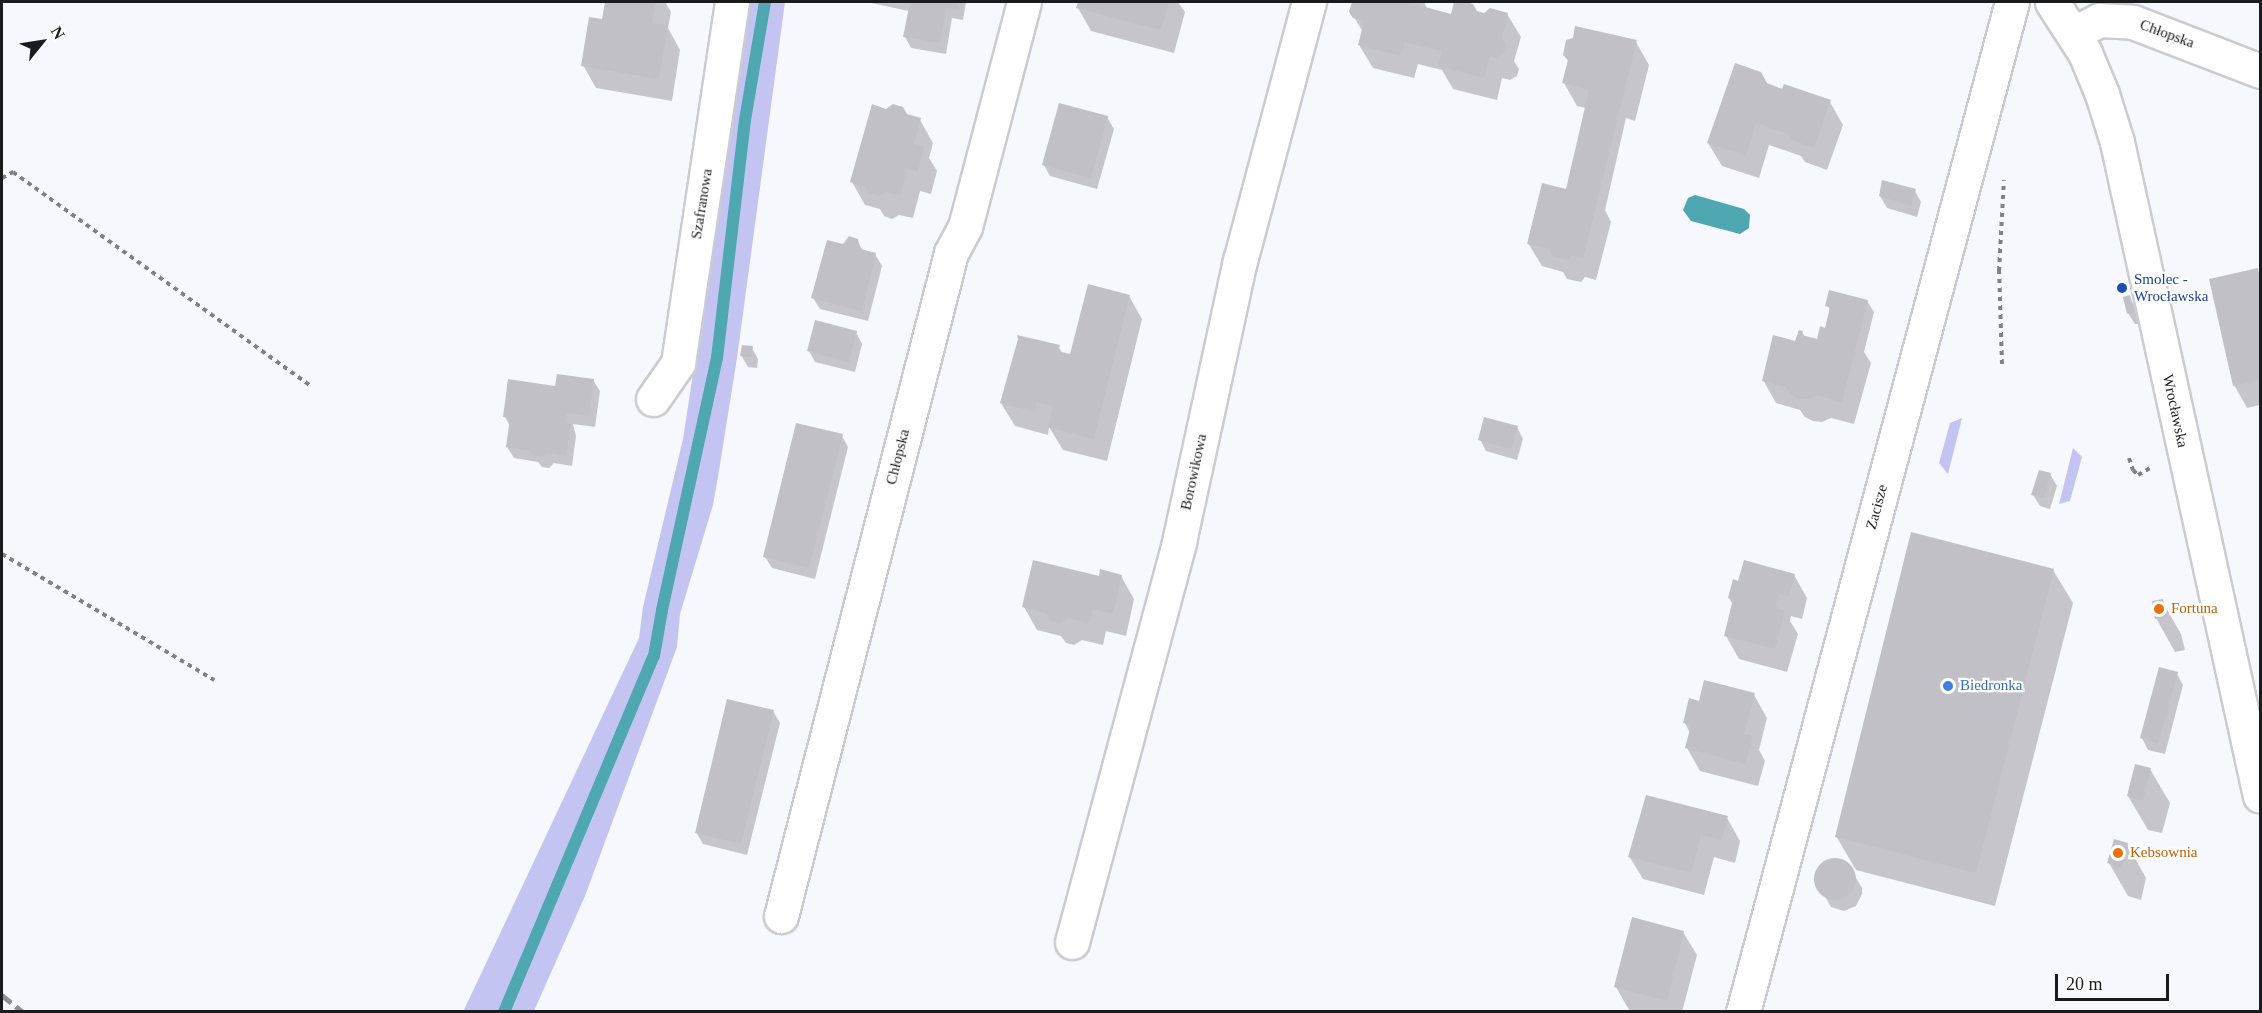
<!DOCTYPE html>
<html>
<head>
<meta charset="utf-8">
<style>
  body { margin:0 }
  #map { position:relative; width:2262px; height:1013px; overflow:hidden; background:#f7f7fe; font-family:Georgia,serif }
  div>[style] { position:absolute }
  .green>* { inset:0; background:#c4c4f3 }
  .water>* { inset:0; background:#4ea7b1 }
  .shadow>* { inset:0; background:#0003 }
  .stream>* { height:12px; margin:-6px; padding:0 6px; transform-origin:6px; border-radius:6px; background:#4ea7b1 }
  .building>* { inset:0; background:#c0c0c6 }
  .round { border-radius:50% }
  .path>* { height:4px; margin-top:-2px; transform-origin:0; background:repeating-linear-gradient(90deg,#818286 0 4.5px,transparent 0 9px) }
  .roads { filter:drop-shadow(2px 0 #cbcbd1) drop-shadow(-2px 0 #cbcbd1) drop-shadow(0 2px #cbcbd1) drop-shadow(0 -2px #cbcbd1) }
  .minor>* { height:33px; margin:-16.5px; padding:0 16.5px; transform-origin:16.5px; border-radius:16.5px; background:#fff }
  .rail>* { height:4.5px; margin-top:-2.25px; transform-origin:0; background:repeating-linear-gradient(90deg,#8f8f94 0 12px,transparent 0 18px) }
  .dots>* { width:16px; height:16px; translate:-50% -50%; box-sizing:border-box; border:3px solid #fff; border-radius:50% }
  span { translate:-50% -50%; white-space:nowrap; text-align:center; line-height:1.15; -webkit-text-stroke:4.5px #fff; paint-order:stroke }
  .street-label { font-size:15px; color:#1a1b1d }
  .transit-label { font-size:15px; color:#164399 }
  .left { translate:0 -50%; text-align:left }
  .food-label { font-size:15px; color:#c56008 }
  .shop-label { font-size:15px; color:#366cbe }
  .frame { position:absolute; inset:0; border:3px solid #1a1b1d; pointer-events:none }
  .north { position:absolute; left:12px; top:12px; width:60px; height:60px; -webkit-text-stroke:4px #fff; paint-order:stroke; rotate:60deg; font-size:16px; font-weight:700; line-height:24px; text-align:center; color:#1a1b1d }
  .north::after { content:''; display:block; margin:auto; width:21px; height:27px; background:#1a1b1d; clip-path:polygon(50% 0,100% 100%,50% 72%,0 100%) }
  .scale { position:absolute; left:2055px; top:974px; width:114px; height:27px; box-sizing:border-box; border:3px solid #1a1b1d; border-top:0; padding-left:8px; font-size:18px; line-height:21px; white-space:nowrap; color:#1a1b1d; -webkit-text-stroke:4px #fff; paint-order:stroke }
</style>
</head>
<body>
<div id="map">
  <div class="green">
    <i style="clip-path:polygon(750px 2px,785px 2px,737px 358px,718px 477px,713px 505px,680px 614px,677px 647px,585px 896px,534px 1011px,463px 1012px,639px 638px,643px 607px,683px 439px)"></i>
    <i style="clip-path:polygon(1962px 418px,1948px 474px,1939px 463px,1950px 423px)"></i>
    <i style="clip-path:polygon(2073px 448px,2082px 457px,2070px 501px,2059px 504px)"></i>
  </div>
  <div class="water">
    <i style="clip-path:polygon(1695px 195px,1744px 209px,1750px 215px,1749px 228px,1740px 234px,1691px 221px,1683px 210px,1688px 198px)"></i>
  </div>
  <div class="shadow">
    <i style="clip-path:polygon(606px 2px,665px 2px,671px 12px,668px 28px,680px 50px,672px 101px,596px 88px,583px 65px,603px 21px)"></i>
    <i style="clip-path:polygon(866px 2px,966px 2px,963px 20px,952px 18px,946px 54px,911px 48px,905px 37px,909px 11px)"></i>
    <i style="clip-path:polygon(1079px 2px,1178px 2px,1185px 12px,1174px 53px,1091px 31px,1078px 8px)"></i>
    <i style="clip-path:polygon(1357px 2px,1424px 2px,1428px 10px,1452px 16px,1455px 2px,1459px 2px,1472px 5px,1477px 13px,1507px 14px,1521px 37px,1514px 61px,1519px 69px,1517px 76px,1510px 80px,1502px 78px,1497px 100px,1453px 89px,1442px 70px,1418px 64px,1414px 78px,1373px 68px,1359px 45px,1363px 32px,1351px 12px,1353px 4px)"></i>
    <i style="clip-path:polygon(1636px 42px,1649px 65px,1635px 121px,1626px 118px,1605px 210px,1611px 222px,1596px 280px,1585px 277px,1581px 282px,1567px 279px,1563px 272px,1542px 266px,1528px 243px,1567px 191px,1586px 108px,1577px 106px,1564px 83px,1569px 62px,1564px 55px)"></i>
    <i style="clip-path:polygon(1767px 85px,1830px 102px,1843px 125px,1827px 170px,1805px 162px,1801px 156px,1769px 145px,1759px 178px,1722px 166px,1708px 143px)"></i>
    <i style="clip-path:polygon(906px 115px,920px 120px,933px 143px,929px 158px,937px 171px,931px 194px,920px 191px,913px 218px,899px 215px,892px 219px,884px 216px,880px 209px,865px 205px,852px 182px)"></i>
    <i style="clip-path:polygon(1107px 117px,1114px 129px,1097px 189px,1050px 176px,1044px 165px)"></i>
    <i style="clip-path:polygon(1915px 191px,1921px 202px,1917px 217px,1887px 208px,1880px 196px)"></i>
    <i style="clip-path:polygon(857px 240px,863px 251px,875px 254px,882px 266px,868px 321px,820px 309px,813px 298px,844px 246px)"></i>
    <i style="clip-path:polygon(2257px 270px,2260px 275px,2260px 405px,2247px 408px,2234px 385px)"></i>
    <i style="clip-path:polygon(1129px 296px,1142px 319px,1107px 461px,1063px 450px,1049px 427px,1048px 435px,1015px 426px,1001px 403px,1059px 347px,1062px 353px,1071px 356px)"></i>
    <i style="clip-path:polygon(2129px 297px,2136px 308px,2140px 324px,2135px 324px,2128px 313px)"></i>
    <i style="clip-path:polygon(1867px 301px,1874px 312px,1864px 352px,1871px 363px,1854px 424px,1831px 418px,1822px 422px,1813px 421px,1805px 417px,1800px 410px,1776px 403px,1763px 380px,1796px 343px,1802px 332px,1805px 337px,1818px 341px,1825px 332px,1831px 312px,1827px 305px)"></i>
    <i style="clip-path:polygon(856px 332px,862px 344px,855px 372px,815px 362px,809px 351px)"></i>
    <i style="clip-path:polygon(752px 348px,758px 359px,757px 368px,748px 367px,741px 355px)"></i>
    <i style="clip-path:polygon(593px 380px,600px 391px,595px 427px,573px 424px,576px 436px,572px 466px,554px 463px,549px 468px,542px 467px,538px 462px,514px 458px,507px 447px,510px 426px,505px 417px,557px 387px)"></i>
    <i style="clip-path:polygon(1517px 427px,1523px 439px,1517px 460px,1486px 451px,1480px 439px)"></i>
    <i style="clip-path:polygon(842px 436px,848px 447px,815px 579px,772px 568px,765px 557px)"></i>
    <i style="clip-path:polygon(2050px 474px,2057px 486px,2050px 509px,2040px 506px,2033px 495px)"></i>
    <i style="clip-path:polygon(2053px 570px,2073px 603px,1995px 906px,1856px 870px,1836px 836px)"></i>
    <i style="clip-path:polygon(1794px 575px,1807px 598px,1802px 619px,1791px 616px,1790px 621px,1798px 634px,1787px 672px,1739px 659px,1726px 636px,1733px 605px,1729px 598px)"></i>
    <i style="clip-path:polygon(1121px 576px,1134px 599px,1126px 636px,1106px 631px,1103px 645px,1082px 640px,1074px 645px,1066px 643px,1061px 636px,1037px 630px,1024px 607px,1100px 578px)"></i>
    <i style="clip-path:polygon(2162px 601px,2181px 634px,2185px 650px,2175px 652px,2156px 618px)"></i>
    <i style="clip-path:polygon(2177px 674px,2183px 685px,2165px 754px,2148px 750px,2142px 738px)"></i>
    <i style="clip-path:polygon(1754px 695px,1767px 718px,1759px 750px,1765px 761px,1758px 786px,1700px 771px,1687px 748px,1690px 733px,1685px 723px,1700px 702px)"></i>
    <i style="clip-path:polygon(773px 711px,780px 723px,747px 855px,703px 844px,696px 832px)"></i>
    <i style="clip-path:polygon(2150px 769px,2170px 803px,2162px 833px,2148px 830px,2128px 796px)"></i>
    <i style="clip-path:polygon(1727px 818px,1740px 841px,1735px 863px,1714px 857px,1704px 895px,1643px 879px,1629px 856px)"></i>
    <i style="clip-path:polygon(2127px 844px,2146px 878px,2141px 900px,2128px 896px,2109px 863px)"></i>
    <i style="clip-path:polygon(1837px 859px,1848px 864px,1862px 888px,1862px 894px,1856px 906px,1844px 911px,1831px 907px,1815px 879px,1824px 862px)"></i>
    <i style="clip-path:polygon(1683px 932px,1697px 955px,1682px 1012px,1629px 1010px,1616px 987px)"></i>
  </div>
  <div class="stream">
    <i style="left:504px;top:1012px;width:386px;rotate:-67.2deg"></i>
    <i style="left:654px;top:656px;width:47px;rotate:-80.1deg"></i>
    <i style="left:662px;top:610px;width:258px;rotate:-77.7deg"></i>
    <i style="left:717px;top:358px;width:240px;rotate:-83.3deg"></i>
    <i style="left:745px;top:120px;width:120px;rotate:-80.4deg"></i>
  </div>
  <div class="building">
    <i style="clip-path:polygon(605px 2px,656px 2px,652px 23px,668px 25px,659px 79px,581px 66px,589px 17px,602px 19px)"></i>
    <i style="clip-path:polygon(910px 2px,958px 2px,957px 9px,946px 8px,940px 43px,903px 37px)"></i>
    <i style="clip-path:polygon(1078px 2px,1169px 2px,1161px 30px,1076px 8px)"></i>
    <i style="clip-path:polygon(1352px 2px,1415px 2px,1414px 4px,1451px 14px,1454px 2px,1465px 2px,1473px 4px,1477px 11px,1484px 13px,1490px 8px,1508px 13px,1502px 38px,1506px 44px,1504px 53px,1496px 58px,1490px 56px,1484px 78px,1438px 66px,1442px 51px,1425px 47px,1405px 42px,1401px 56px,1358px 45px,1364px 21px,1353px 18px,1349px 12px)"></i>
    <i style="clip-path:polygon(1575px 26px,1637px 40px,1583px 258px,1572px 255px,1567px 260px,1552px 256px,1549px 249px,1527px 244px,1542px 183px,1566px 189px,1589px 90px,1562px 83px,1568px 60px,1563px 55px,1566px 40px,1573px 38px)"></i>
    <i style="clip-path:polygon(1735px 63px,1761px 72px,1767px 83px,1782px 89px,1784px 84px,1831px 100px,1814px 148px,1790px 139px,1791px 135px,1756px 123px,1746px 156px,1707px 143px)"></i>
    <i style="clip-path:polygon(1059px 103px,1108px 116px,1091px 178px,1042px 165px)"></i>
    <i style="clip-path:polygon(872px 104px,886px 109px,893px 104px,903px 107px,907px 114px,921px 118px,914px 144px,924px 146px,918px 172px,907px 169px,900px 196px,886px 192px,879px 196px,869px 193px,865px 187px,850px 182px)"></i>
    <i style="clip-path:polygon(1882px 180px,1916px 189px,1911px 206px,1879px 196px)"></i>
    <i style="clip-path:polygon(849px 236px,858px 239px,860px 249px,876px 253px,862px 311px,811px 298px,827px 240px,843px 244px)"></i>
    <i style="clip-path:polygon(2258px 268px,2260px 280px,2260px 380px,2233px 386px,2209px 279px)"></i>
    <i style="clip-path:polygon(1088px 284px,1130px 295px,1094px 439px,1048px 427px,1053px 406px,1037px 402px,1035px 412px,1000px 403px,1018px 339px,1017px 335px,1060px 345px,1058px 351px,1070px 354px)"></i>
    <i style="clip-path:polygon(1829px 290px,1868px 300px,1842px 402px,1817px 395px,1809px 399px,1799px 399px,1790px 394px,1786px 387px,1762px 381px,1773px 335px,1795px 341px,1799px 330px,1803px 331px,1802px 335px,1817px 339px,1820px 326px,1825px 328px,1830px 307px,1825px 306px)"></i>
    <i style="clip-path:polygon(2130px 295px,2134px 312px,2127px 314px,2123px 297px)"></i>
    <i style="clip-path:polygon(815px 320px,857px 331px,849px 362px,807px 351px)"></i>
    <i style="clip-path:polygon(742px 345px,753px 346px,751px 357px,740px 356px)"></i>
    <i style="clip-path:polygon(557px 374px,594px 379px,589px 416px,567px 413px,565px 423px,571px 424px,566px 456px,547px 453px,542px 457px,534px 456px,530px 451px,506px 447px,510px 418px,503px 417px,508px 379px,555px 386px)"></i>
    <i style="clip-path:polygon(1484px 417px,1518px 426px,1511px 449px,1478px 440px)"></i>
    <i style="clip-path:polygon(796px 423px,843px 434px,809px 568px,763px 557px)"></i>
    <i style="clip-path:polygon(2039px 470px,2051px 473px,2044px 498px,2031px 495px)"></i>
    <i style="clip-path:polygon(1911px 532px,2054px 569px,1976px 873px,1835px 837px)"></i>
    <i style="clip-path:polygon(1033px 560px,1099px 576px,1100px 569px,1122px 575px,1113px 614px,1093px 609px,1090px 623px,1068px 618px,1060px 623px,1051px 621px,1046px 613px,1022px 607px)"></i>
    <i style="clip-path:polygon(1744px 560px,1795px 574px,1789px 597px,1779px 594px,1775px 607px,1785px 610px,1775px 649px,1724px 636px,1733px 599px,1728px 598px,1733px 579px,1738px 581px)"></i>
    <i style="clip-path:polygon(2163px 599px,2167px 617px,2155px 619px,2152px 601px)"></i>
    <i style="clip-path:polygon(2159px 667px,2178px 672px,2158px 744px,2140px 738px)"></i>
    <i style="clip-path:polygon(1704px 680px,1755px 693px,1744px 734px,1753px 736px,1745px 764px,1685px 748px,1691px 725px,1683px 723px,1689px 698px,1699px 701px)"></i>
    <i style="clip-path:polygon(727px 699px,774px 710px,741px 844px,695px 833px)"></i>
    <i style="clip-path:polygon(2135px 764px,2151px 768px,2143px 801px,2127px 796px)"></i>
    <i style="clip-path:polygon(1646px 795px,1728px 816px,1722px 840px,1701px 835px,1691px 873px,1628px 857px)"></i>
    <i style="clip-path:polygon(2114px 839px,2128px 843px,2122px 868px,2107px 863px)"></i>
    <i class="round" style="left:1814px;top:858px;width:42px;height:42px"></i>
    <i style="clip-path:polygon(1632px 917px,1684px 931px,1667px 1001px,1614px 987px)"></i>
  </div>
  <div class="path">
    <i style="left:2px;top:178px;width:13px;rotate:-29deg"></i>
    <i style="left:13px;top:172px;width:367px;rotate:35.7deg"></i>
    <i style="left:2002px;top:364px;width:93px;rotate:-91.8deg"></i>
    <i style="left:1999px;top:271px;width:91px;rotate:-86.9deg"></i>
    <i style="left:2129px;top:458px;width:13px;rotate:72deg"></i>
    <i style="left:2133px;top:470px;width:7px;rotate:45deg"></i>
    <i style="left:2138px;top:475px;width:16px;rotate:-30deg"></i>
    <i style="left:2px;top:554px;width:247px;rotate:30.7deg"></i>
  </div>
  <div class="roads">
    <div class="minor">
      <i style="left:2052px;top:2px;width:61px;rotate:57.1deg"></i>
      <i style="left:2085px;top:53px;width:44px;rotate:67.5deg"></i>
      <i style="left:2102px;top:94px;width:50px;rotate:72.6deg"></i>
      <i style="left:2117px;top:142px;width:669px;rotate:77.67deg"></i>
      <i style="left:2074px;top:33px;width:28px;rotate:-27deg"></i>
      <i style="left:2099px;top:20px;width:34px;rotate:3deg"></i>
      <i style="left:2133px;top:22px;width:136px;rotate:21.1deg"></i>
      <i style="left:653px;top:399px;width:44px;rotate:-55.2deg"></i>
      <i style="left:678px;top:363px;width:365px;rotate:-81.5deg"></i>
      <i style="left:781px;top:916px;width:684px;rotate:-75.62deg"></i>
      <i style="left:951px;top:253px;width:30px;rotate:-62deg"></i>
      <i style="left:965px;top:227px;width:233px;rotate:-75.3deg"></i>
      <i style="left:1072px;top:942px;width:414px;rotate:-75deg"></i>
      <i style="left:1179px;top:542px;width:288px;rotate:-77.8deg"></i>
      <i style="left:1240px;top:261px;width:268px;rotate:-75.1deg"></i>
      <i style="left:1743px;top:1012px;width:1045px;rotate:-75.09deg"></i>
    </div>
  </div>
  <div class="rail">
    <i style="left:2px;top:995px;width:27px;rotate:39deg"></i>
  </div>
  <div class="dots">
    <i style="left:2122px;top:288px;background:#1a4fb4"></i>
    <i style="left:2159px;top:609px;background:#e8710a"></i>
    <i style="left:1948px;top:686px;background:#3f7fe0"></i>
    <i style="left:2118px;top:853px;background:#e8710a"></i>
  </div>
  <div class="street-label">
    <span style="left:2167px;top:34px;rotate:20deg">Chłopska</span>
    <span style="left:702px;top:204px;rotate:-81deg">Szafranowa</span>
    <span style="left:2175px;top:411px;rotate:78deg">Wrocławska</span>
    <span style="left:898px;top:457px;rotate:-76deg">Chłopska</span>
    <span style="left:1194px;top:472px;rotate:-78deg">Borowikowa</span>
    <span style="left:1877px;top:507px;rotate:-75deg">Zacisze</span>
  </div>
  <div class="transit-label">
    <span class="left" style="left:2134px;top:288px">Smolec -<br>Wrocławska</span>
  </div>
  <div class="food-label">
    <span class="left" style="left:2171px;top:609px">Fortuna</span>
    <span class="left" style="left:2130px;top:853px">Kebsownia</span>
  </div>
  <div class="shop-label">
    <span class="left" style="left:1960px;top:686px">Biedronka</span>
  </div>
  <div class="frame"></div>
  <div class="north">N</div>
  <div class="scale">20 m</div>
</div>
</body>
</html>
